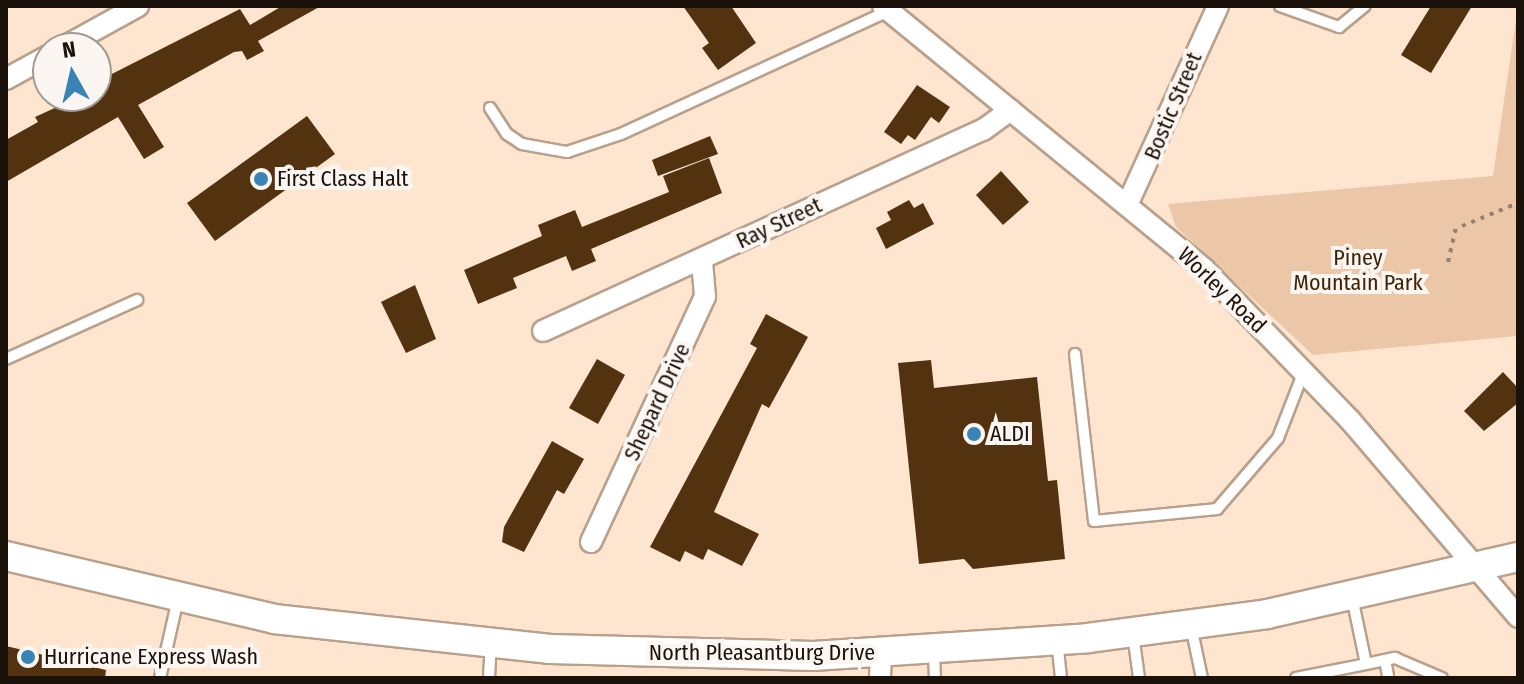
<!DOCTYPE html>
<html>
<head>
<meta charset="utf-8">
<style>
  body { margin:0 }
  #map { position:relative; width:1524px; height:684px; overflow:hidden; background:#fee5cf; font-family:"Fira Sans Condensed",sans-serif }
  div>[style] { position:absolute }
  .green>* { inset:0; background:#ebc7a7 }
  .building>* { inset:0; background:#533210 }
  .path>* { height:4px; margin-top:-2px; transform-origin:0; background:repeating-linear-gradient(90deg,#928071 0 4px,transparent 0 10px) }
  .roads { filter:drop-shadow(2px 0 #b8a08c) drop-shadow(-2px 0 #b8a08c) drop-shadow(0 2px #b8a08c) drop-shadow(0 -2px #b8a08c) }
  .lane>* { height:10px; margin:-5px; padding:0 5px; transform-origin:5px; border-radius:5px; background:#fff }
  .street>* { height:20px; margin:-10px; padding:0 10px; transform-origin:10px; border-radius:10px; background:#fff }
  .secondary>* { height:28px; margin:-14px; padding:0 14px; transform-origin:14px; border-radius:14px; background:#fff }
  .dots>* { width:22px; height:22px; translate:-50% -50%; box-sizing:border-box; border:4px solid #fbf6f2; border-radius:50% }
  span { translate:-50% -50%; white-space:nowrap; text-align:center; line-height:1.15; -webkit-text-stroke:8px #fbf6f2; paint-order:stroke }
  .street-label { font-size:22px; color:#1b120b }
  .poi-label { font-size:22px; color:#1b120b }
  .left { translate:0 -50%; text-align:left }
  .park-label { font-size:22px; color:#3e2306 }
  .frame { position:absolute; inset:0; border:8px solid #1b120b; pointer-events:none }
  .north { position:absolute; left:32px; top:32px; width:80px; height:80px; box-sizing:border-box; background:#fbf6f2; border:2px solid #a19b96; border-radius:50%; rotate:352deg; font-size:22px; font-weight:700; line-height:32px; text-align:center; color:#1b120b }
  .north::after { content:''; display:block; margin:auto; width:28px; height:36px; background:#3983b6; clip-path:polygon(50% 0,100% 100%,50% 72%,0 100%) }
</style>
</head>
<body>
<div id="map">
  <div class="green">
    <i style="clip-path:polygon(1518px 6px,1518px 336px,1313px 355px,1176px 227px,1168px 204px,1493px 176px)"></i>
  </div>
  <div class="building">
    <i style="clip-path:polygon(282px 6px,321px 6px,258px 41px,264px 51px,247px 60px,242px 51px,234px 52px,138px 105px,164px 147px,144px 159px,118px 117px,6px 182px,6px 140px,38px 122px,35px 117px,81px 96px,96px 96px,96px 82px,240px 9px,250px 25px)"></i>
    <i style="clip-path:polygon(683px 6px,731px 6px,756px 43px,718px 70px,702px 48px,709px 43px)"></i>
    <i style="clip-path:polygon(1431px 6px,1472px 6px,1431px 73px,1401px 55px)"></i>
    <i style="clip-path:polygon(917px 85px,950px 107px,939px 123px,931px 117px,915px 140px,908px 135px,901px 144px,884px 132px)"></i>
    <i style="clip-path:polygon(307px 116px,335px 154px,215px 241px,187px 203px)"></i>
    <i style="clip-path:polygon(710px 136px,718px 154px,658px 176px,652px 160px)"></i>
    <i style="clip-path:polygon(709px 158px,722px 193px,591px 249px,596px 261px,572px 271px,566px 256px,513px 278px,517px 288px,478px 304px,464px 270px,542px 236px,538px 225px,575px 210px,582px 227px,669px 192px,663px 176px)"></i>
    <i style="clip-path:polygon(1001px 171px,1029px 202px,1003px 225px,976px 195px)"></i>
    <i style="clip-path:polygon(909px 200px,914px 208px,923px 203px,934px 224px,886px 249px,876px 228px,891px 220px,887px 212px)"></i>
    <i style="clip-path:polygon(415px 285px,436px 339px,406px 353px,381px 302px)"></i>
    <i style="clip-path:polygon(766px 314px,808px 337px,769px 408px,762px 404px,714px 512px,759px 534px,742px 566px,708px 549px,703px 560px,685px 551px,680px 562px,650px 547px,757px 348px,750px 344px)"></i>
    <i style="clip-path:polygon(597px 359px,625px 375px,598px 424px,569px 408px)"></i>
    <i style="clip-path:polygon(931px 360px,934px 388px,1037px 377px,1048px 481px,1057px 480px,1065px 559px,973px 569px,964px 559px,919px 564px,898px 363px)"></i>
    <i style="clip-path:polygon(1503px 372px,1518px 388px,1518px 403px,1484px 431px,1464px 411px)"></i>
    <i style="clip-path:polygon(552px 441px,584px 459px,564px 494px,557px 490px,524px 552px,502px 542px,504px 527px)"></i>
    <i style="clip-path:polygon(6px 646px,106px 670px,105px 678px,6px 678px)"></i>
  </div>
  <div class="path">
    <i style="left:1462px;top:226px;width:61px;rotate:-22.3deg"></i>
    <i style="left:1448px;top:262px;width:37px;rotate:-77deg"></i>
  </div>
  <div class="roads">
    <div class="lane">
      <i style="left:1280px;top:6px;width:63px;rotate:19.6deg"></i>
      <i style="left:1339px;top:27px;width:33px;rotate:-39deg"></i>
      <i style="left:490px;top:108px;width:31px;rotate:57deg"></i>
      <i style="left:507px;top:134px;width:18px;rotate:34deg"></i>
      <i style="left:522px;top:144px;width:46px;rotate:10.1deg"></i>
      <i style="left:567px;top:152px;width:57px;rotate:-18.4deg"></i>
      <i style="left:621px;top:134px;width:295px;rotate:-24.7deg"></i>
      <i style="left:1075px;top:354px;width:168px;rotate:83.5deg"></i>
      <i style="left:1094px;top:521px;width:124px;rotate:-5.6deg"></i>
      <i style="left:1217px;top:509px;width:94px;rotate:-49.3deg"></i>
      <i style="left:1278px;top:438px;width:72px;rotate:-68.8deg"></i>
      <i style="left:6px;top:359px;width:144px;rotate:-24.2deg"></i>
      <i style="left:1352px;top:597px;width:68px;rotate:78.2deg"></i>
      <i style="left:1366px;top:664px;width:30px;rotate:-12deg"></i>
      <i style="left:1395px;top:658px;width:51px;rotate:23.1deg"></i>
      <i style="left:1191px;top:626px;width:53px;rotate:78.1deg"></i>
      <i style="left:1133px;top:634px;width:44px;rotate:82.2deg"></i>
      <i style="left:1057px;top:640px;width:38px;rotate:84deg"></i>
      <i style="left:934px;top:652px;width:26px;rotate:88deg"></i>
      <i style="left:1385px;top:660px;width:16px;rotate:79deg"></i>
      <i style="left:160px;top:678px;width:81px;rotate:-77.2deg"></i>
      <i style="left:489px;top:678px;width:33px;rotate:-87deg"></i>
      <i style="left:1296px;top:678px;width:71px;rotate:-11.3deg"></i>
    </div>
    <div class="street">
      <i style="left:883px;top:6px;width:416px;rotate:39.3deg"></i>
      <i style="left:1205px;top:270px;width:209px;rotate:46deg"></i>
      <i style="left:1350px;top:420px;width:259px;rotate:49.5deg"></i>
      <i style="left:62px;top:48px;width:87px;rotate:-28.9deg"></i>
      <i style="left:6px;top:79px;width:48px;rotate:-28.7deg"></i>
      <i style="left:1127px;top:205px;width:219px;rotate:-65.4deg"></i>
      <i style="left:543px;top:331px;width:484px;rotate:-24.6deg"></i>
      <i style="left:983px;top:130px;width:34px;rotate:-36deg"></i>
      <i style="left:591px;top:542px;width:271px;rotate:-65.1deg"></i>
      <i style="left:705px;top:296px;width:37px;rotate:-95deg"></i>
      <i style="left:880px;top:678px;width:25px;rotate:-88deg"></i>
    </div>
    <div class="secondary">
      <i style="left:6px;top:556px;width:275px;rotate:13.2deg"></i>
      <i style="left:274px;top:619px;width:278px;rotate:6.2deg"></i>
      <i style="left:550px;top:649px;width:263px;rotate:1.5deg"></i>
      <i style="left:813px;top:656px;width:276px;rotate:-3.7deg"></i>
      <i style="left:1088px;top:638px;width:181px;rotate:-7.6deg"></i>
      <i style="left:1267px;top:614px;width:257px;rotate:-12.8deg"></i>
    </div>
  </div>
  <div class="dots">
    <i style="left:261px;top:179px;background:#3983b6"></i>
    <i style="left:974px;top:434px;background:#3983b6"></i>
    <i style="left:28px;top:657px;background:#3983b6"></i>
  </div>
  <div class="street-label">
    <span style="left:1173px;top:106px;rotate:-67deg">Bostic Street</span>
    <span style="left:779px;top:223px;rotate:-25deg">Ray Street</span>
    <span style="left:1222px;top:290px;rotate:44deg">Worley Road</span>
    <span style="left:657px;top:402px;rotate:-65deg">Shepard Drive</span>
    <span style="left:762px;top:653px">North Pleasantburg Drive</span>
  </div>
  <div class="poi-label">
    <span class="left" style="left:277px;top:179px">First Class Halt</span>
    <span class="left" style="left:990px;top:434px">ALDI</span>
    <span class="left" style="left:44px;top:657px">Hurricane Express Wash</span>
  </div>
  <div class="park-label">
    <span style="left:1358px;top:270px">Piney<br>Mountain Park</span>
  </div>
  <div class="frame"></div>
  <div class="north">N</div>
</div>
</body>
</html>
